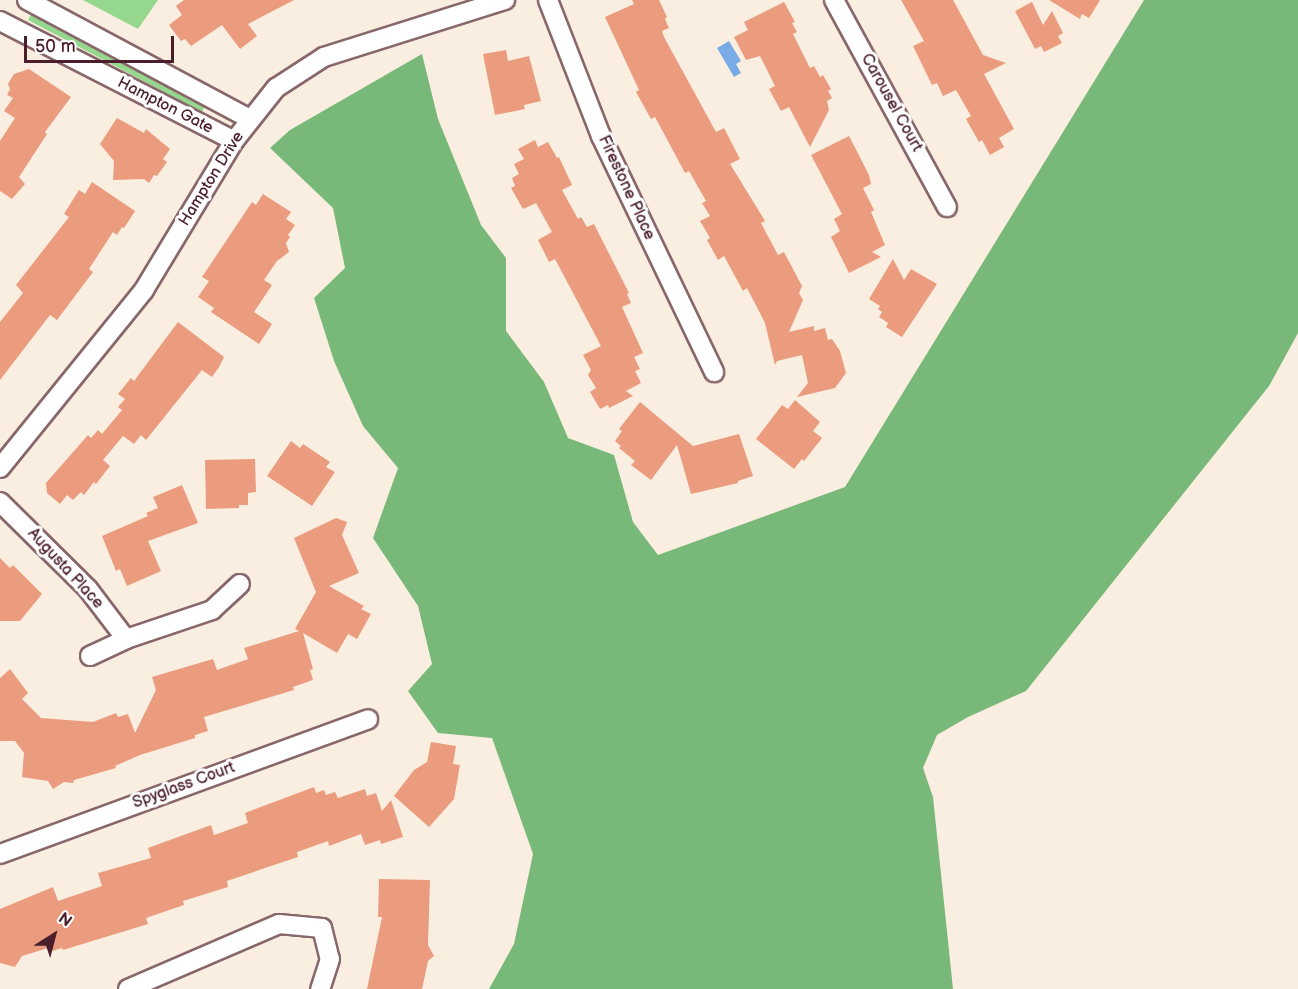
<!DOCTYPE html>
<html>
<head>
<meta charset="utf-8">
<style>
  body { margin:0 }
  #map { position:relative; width:1298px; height:989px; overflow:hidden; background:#faeee1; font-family:"Balsamiq Sans",sans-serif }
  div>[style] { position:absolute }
  .green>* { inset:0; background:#96d78e }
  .forest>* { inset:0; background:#78b879 }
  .water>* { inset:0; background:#79ace6 }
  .building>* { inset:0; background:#eb9c7e }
  .roads { filter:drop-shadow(2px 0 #88676b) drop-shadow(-2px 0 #88676b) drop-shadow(0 2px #88676b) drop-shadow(0 -2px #88676b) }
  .street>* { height:18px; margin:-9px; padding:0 9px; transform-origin:9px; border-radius:9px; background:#fff }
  span { translate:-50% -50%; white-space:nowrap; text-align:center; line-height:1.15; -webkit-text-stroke:6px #fff; paint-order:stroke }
  .street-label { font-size:16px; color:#4a1f2b }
  .north { position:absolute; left:24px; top:905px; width:60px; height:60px; -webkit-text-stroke:4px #fff; paint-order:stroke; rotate:36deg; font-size:16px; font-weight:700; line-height:24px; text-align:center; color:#4a1f2b }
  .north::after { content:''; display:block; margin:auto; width:21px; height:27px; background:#4a1f2b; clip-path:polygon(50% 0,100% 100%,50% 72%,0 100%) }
  .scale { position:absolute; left:24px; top:36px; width:150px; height:27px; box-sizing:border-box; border:3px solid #4a1f2b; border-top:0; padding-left:8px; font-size:18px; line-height:21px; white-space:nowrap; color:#4a1f2b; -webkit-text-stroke:4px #fff; paint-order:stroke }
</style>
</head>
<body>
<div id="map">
  <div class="green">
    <i style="clip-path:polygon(83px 0,158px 0,138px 29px)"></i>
    <i style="clip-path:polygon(34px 8px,208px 100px,202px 112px,28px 20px)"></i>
  </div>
  <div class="forest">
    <i style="clip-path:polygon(1144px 0,1298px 0,1298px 333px,1269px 386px,1026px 691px,968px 717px,937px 735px,923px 768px,933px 797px,953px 989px,489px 989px,514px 944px,533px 854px,492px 738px,438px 733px,408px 691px,432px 664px,418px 606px,373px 538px,398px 468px,363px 426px,334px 361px,314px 298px,345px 268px,333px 208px,270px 148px,290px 130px,422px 54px,438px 119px,481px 225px,506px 258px,506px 331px,544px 382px,568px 438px,614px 455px,633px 522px,658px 555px,845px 487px)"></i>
  </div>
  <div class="water">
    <i style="clip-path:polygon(729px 41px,741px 61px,736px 64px,741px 73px,734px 77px,717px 48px)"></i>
  </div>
  <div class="building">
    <i style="clip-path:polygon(184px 0,294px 0,248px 24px,257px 36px,240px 49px,222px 25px,191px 46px,185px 39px,181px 41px,169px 25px,182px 15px,176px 6px)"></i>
    <i style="clip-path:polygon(632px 0,659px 0,667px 17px,665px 19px,669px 28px,662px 31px,664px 37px,716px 132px,724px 128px,740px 159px,730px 164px,765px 221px,761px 223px,778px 255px,784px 252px,802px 286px,799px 293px,803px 300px,789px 332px,814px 326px,814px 331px,825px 328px,828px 340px,832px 339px,840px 351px,846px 373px,835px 388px,797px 397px,808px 383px,802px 355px,777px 361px,775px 365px,765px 323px,747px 288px,743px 291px,724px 256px,718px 260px,707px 240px,710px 238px,700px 221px,710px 216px,702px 203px,706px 201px,689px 171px,685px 173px,655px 117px,651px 119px,636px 92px,639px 90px,605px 17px,634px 4px)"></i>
    <i style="clip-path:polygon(901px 0,953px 0,983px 55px,1006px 63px,984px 74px,1014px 129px,999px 138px,1004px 147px,990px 155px,982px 140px,979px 142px,966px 119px,971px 116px,956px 90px,943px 96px,937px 83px,932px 85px,913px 46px,924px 41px)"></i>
    <i style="clip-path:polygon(1049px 0,1100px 0,1089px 18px,1082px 14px,1080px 19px)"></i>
    <i style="clip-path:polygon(784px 2px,795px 22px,792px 23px,797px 32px,793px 34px,810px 68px,814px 66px,820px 77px,823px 75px,831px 89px,828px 91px,832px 98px,827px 101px,829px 110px,810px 147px,789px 107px,781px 111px,769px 89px,775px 86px,760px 56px,746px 60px,734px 37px,748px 30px,744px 22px)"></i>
    <i style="clip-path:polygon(1032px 2px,1043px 25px,1052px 11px,1063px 33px,1058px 36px,1062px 43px,1044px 52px,1041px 46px,1035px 49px,1015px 11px)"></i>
    <i style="clip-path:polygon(506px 50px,508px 61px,529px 56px,541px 101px,524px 105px,525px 109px,495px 115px,483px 54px)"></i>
    <i style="clip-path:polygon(29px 69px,71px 97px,45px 132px,47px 134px,19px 177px,25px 184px,12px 199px,0 191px,0 141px,15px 118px,4px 111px,13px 98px,7px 95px,10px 89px,8px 84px,14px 74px)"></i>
    <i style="clip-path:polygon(117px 118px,144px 133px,146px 129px,170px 149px,163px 159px,167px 162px,157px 176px,154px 175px,149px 183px,144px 179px,113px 180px,114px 161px,100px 144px)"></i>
    <i style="clip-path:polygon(849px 136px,869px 175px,871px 184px,863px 188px,874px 210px,871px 212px,885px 245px,872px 252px,881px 257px,849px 273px,831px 237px,840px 231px,834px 219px,842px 214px,811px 155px)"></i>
    <i style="clip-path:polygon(535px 140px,538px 147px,548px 142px,557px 158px,559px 157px,572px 185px,562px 190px,578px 219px,581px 217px,587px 227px,594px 224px,629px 293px,627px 294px,631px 303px,622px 307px,643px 353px,634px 357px,640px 369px,635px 371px,641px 383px,626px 391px,633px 396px,609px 408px,608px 405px,600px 409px,590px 392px,596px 388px,588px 375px,591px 370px,583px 355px,601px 346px,555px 259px,549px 262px,538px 240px,552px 232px,536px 203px,523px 209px,511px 188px,515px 186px,512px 178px,519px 174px,514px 164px,524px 159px,518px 149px)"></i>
    <i style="clip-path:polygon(92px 182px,135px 211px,124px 228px,122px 227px,117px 235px,113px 232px,89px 269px,93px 272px,57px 320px,50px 315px,0 380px,0 322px,23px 293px,16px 285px,69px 217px,64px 214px,79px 190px,85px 194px)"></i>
    <i style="clip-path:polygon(263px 194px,291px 212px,286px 219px,295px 225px,288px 235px,290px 237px,286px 243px,289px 252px,277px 261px,264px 280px,272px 285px,254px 312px,272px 324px,259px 344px,211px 312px,214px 308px,198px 297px,209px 281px,202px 277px,252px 202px,256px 205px)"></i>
    <i style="clip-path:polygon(893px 259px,904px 280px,911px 269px,937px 284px,902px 337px,886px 327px,888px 323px,879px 317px,882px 312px,878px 309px,880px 306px,869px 299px)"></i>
    <i style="clip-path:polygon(178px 322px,224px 357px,219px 367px,212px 377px,202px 370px,146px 440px,141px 435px,134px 444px,123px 436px,103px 460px,110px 466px,96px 484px,94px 482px,84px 495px,81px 492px,73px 500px,67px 495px,60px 504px,47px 493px,46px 483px,88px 435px,91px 438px,98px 430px,102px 434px,122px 410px,118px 407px,125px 399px,118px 394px,131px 378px,134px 381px)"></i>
    <i style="clip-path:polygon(795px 400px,820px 422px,813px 431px,822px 438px,804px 461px,802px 459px,794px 469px,756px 439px,782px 405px,788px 409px)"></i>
    <i style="clip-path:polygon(640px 402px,693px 446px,739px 434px,753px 476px,738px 481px,738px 483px,691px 494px,677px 445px,651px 480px,631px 465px,635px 461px,619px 448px,621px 446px,615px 441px,622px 431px,619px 429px)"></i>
    <i style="clip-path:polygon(291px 441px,300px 448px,303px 444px,330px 462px,326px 467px,335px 472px,312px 506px,267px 476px)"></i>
    <i style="clip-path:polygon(255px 459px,256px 492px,248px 493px,248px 505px,239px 505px,239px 508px,206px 509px,205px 460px)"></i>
    <i style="clip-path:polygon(182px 485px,198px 523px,148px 541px,161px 571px,127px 586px,120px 569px,116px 571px,102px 536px,148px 516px,146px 513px,158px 508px,153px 497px)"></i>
    <i style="clip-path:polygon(336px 518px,347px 522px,342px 535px,359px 573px,329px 586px,364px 606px,361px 609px,371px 614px,357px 639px,348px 634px,337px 653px,303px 633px,313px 669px,310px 670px,313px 680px,293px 687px,294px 690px,204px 717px,208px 731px,195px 735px,195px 738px,140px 755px,115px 766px,116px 768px,74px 780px,73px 783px,64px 782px,53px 789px,48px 781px,22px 777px,24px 753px,15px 741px,0 741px,0 678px,10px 669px,28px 693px,22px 699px,41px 718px,93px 722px,116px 713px,118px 717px,128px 714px,135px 733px,156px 690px,152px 677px,213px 659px,217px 670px,248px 659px,244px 648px,299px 631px,295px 629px,316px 592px,294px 538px)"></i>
    <i style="clip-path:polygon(0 558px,10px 568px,13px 565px,42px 594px,20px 621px,0 621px)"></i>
    <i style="clip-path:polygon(431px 742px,456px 746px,453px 764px,460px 765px,454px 799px,429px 827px,394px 796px,414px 770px,427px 762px)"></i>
    <i style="clip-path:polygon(314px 787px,316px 793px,324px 790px,326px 795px,335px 792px,338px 798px,365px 789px,367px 796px,376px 793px,382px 811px,391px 800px,403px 837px,381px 844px,380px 840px,365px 845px,361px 834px,329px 846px,328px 841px,297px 852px,298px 857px,227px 881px,228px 887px,183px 901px,184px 905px,146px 918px,148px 924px,63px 950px,62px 948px,49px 952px,48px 948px,22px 956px,15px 967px,0 963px,0 909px,53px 887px,58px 901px,102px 886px,98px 873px,151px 858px,148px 848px,211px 825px,214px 835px,248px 823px,245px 813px)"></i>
    <i style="clip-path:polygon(379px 879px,430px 880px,428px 945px,434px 956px,428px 961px,422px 989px,367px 989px,382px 917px,378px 917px)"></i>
  </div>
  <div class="roads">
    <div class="street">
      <i style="left:27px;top:0;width:253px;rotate:28.1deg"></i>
      <i style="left:548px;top:0;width:146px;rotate:68.7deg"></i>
      <i style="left:601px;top:136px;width:262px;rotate:64.4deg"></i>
      <i style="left:834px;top:0;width:236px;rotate:61.4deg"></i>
      <i style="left:0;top:21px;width:263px;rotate:27.1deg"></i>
      <i style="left:0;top:468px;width:229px;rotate:-51deg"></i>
      <i style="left:144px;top:290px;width:174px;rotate:-58.9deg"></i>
      <i style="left:234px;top:141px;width:68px;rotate:-51.6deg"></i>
      <i style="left:276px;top:88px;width:57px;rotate:-32.9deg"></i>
      <i style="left:324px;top:57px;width:190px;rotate:-17.5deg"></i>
      <i style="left:0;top:502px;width:124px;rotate:44.7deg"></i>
      <i style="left:88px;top:589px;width:63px;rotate:52.8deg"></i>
      <i style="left:90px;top:656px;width:40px;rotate:-25deg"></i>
      <i style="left:126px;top:639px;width:91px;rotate:-18.6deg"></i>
      <i style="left:212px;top:610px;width:38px;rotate:-43deg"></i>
      <i style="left:0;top:854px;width:392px;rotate:-20.1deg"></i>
      <i style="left:128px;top:989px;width:164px;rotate:-23.3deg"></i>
      <i style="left:279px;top:924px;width:43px;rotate:5.3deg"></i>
      <i style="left:322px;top:928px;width:32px;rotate:76deg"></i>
      <i style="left:330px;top:959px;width:32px;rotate:108deg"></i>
    </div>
  </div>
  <div class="street-label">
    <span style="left:891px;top:103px;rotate:61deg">Carousel Court</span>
    <span style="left:165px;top:106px;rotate:27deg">Hampton Gate</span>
    <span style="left:212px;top:179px;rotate:-58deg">Hampton Drive</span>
    <span style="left:626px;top:188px;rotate:65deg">Firestone Place</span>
    <span style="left:65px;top:569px;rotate:47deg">Augusta Place</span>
    <span style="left:184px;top:786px;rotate:-20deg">Spyglass Court</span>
  </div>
  <div class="north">N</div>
  <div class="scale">50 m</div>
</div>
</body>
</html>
